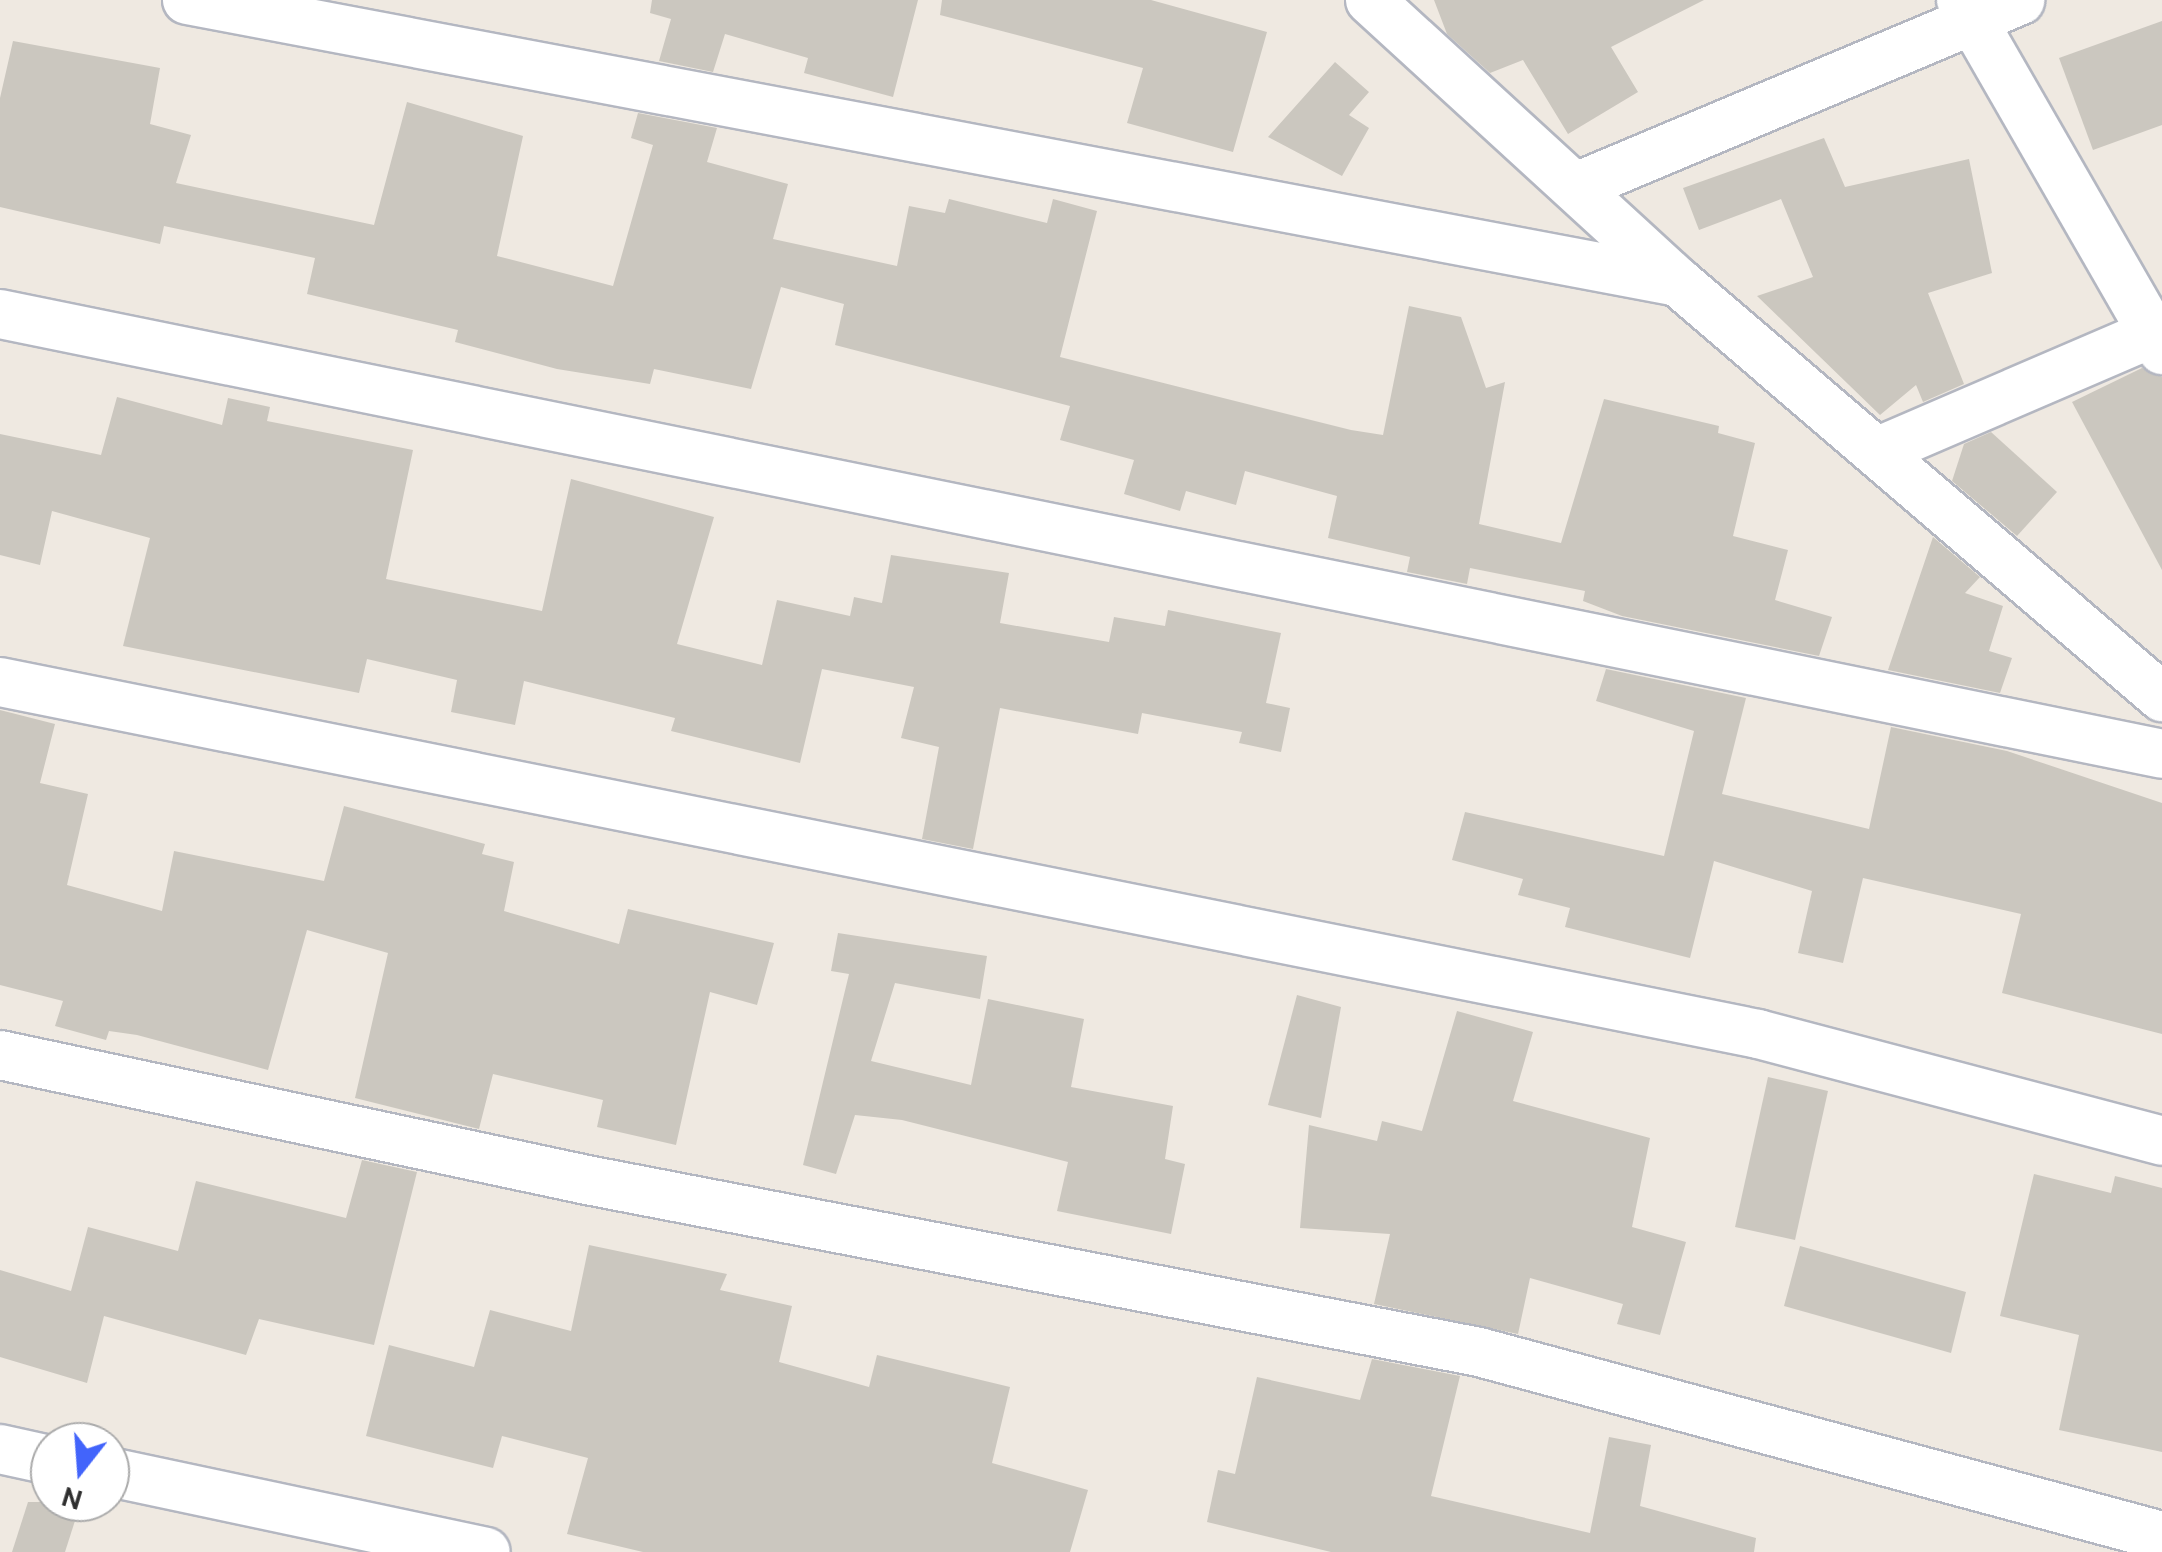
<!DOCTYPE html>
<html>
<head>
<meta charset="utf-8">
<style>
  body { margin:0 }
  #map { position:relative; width:2162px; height:1552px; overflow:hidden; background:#efe9e1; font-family:Cabin,sans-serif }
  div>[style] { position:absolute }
  .building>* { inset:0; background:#cbc7bf }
  .roads { filter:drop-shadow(2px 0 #b4b7c1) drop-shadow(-2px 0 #b4b7c1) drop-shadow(0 2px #b4b7c1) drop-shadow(0 -2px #b4b7c1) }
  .minor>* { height:48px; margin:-24px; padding:0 24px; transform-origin:24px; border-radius:24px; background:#fff }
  span { translate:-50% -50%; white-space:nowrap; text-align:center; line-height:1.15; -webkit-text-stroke:10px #fff; paint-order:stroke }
  .north { position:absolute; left:30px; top:1422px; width:100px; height:100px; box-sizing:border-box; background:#fff; border:2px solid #ababab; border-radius:50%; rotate:197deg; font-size:28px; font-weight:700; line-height:40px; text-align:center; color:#2e2e2e }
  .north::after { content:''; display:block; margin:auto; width:35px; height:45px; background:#4264fb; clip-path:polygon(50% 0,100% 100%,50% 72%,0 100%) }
</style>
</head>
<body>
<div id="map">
  <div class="building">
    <i style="clip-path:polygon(652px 0,918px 0,893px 97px,804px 73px,808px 58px,725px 34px,713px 72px,659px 61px,671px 19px,650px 13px)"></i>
    <i style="clip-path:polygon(942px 0,1151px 0,1267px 32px,1233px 152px,1127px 123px,1143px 68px,940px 15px)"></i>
    <i style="clip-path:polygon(1434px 0,1704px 0,1611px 47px,1638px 92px,1568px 134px,1523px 60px,1490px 73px,1447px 34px)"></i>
    <i style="clip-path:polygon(2162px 21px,2162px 125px,2093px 150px,2059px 58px)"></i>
    <i style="clip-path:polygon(13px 41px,160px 68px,150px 124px,191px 135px,176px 183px,374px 225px,407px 102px,523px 136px,497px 256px,613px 286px,653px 145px,631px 138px,638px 113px,717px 128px,707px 162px,788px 184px,773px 239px,897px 266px,909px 206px,945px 213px,949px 199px,1047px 223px,1053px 199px,1097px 211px,1060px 357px,1351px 430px,1383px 435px,1409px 306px,1461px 317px,1486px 388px,1505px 382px,1479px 524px,1561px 543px,1604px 399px,1719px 426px,1718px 433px,1755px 443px,1733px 536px,1788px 550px,1775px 600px,1832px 617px,1819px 656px,1622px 616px,1583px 601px,1585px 591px,1470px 568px,1467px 584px,1407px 572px,1410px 557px,1328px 538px,1337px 496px,1245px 471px,1236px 505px,1186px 491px,1180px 511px,1124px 494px,1134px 460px,1060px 440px,1070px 406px,835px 345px,844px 304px,781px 287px,751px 389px,654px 369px,650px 384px,557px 369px,455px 342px,458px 330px,307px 294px,315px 258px,164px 226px,160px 244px,0 207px,0 98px)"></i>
    <i style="clip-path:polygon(1335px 62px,1369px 92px,1349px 115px,1369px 128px,1342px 176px,1268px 137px)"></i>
    <i style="clip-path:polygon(1824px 138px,1845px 187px,1969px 159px,1992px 273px,1928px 293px,1964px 384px,1923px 402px,1916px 385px,1880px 415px,1757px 296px,1813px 277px,1781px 199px,1699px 230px,1683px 188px)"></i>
    <i style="clip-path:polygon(2142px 368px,2162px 377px,2162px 570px,2072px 402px)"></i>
    <i style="clip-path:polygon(117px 397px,222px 425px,228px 398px,270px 407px,267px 421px,413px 450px,386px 579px,542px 611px,571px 479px,714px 517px,677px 644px,762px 665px,777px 600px,850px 616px,854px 597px,882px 603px,891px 555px,1009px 573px,1000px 623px,1109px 642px,1114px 617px,1165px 626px,1168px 610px,1281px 633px,1266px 703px,1290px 708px,1281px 752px,1239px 743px,1242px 732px,1142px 713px,1138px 734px,1000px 708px,973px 849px,922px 839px,939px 747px,901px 738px,914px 687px,822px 669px,800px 763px,671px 731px,675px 718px,524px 681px,515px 725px,451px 712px,457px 680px,367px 659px,359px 693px,123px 646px,150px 538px,52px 511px,40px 565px,0 555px,0 434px,101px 455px)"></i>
    <i style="clip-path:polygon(1991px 432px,2057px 492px,2017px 536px,1952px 481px,1964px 444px)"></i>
    <i style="clip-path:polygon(1933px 537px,1980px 577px,1965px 593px,2003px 606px,1989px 651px,2012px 658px,2000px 693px,1888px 670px)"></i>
    <i style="clip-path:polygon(1606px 669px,1746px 698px,1722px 794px,1869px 829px,1891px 727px,2007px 751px,2162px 803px,2162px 1034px,2002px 993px,2021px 914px,1863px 878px,1843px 963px,1798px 953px,1812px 891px,1714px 861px,1690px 958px,1565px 927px,1570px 908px,1518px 895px,1523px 879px,1452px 860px,1465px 812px,1664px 856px,1694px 731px,1596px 701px)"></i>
    <i style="clip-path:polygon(0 710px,55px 724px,40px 783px,88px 794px,67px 885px,162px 911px,174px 851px,324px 881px,344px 806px,485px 844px,482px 854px,514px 862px,504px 911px,619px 944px,628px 909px,774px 943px,757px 1005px,710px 992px,676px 1145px,597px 1127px,603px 1100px,493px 1074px,479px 1129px,355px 1098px,388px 953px,307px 930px,268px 1070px,137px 1035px,109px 1031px,106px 1040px,55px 1026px,63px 1001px,0 985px)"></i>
    <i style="clip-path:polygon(838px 933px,987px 956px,980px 999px,895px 983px,871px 1061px,971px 1085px,988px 999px,1084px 1019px,1071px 1087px,1173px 1106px,1165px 1159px,1185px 1164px,1171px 1234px,1057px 1211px,1068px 1162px,902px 1120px,855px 1115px,836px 1174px,803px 1165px,849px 974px,831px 971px)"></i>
    <i style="clip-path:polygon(1297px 995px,1341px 1007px,1321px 1118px,1268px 1105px)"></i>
    <i style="clip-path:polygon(1457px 1011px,1533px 1032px,1513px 1101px,1650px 1138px,1632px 1227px,1686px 1242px,1660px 1335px,1617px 1324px,1623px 1304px,1530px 1278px,1518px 1334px,1374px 1304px,1390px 1234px,1300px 1228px,1309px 1125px,1377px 1141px,1382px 1121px,1422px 1131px)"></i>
    <i style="clip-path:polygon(1768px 1077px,1828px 1091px,1795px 1240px,1735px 1227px)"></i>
    <i style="clip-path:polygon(362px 1160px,417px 1172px,374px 1345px,259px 1319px,246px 1355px,104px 1316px,87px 1383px,0 1357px,0 1270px,71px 1291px,88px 1227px,178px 1251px,196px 1181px,346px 1218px)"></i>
    <i style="clip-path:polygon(2034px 1174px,2111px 1193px,2115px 1176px,2162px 1188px,2162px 1452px,2059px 1430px,2079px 1335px,2000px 1316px)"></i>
    <i style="clip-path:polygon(589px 1245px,727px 1274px,720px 1290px,792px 1306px,779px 1362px,869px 1387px,877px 1355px,1010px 1387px,992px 1463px,1088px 1490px,1070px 1552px,643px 1552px,567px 1534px,588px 1458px,502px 1436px,493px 1468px,366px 1436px,389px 1345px,474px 1367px,490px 1310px,571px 1331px)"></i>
    <i style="clip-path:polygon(1800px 1246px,1966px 1292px,1951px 1353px,1784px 1306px)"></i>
    <i style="clip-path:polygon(1372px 1359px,1460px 1376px,1431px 1496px,1590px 1533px,1609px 1437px,1651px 1445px,1640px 1506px,1756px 1538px,1754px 1552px,1331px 1552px,1207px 1522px,1218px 1470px,1235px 1474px,1257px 1377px,1360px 1400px)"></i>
    <i style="clip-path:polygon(28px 1502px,81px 1502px,65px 1552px,12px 1552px)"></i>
  </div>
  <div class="roads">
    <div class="minor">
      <i style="left:187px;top:0;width:1517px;rotate:10.71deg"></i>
      <i style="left:1370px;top:0;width:418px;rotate:42.5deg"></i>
      <i style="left:1678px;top:282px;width:638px;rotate:40.61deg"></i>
      <i style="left:1961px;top:0;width:404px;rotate:60.1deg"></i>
      <i style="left:1576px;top:187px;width:482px;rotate:-22.8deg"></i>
      <i style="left:0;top:314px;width:2206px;rotate:11.5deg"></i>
      <i style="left:1881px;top:450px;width:306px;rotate:-23.3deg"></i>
      <i style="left:0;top:682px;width:1793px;rotate:11.32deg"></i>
      <i style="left:1758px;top:1034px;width:418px;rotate:14.8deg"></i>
      <i style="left:0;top:1055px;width:600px;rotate:12.02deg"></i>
      <i style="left:587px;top:1180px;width:908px;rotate:10.91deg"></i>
      <i style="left:1479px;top:1352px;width:707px;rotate:15.08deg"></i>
      <i style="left:0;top:1449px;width:51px;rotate:12.4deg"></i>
      <i style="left:110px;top:1472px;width:384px;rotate:12deg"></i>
    </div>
  </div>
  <div class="north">N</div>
</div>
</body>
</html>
